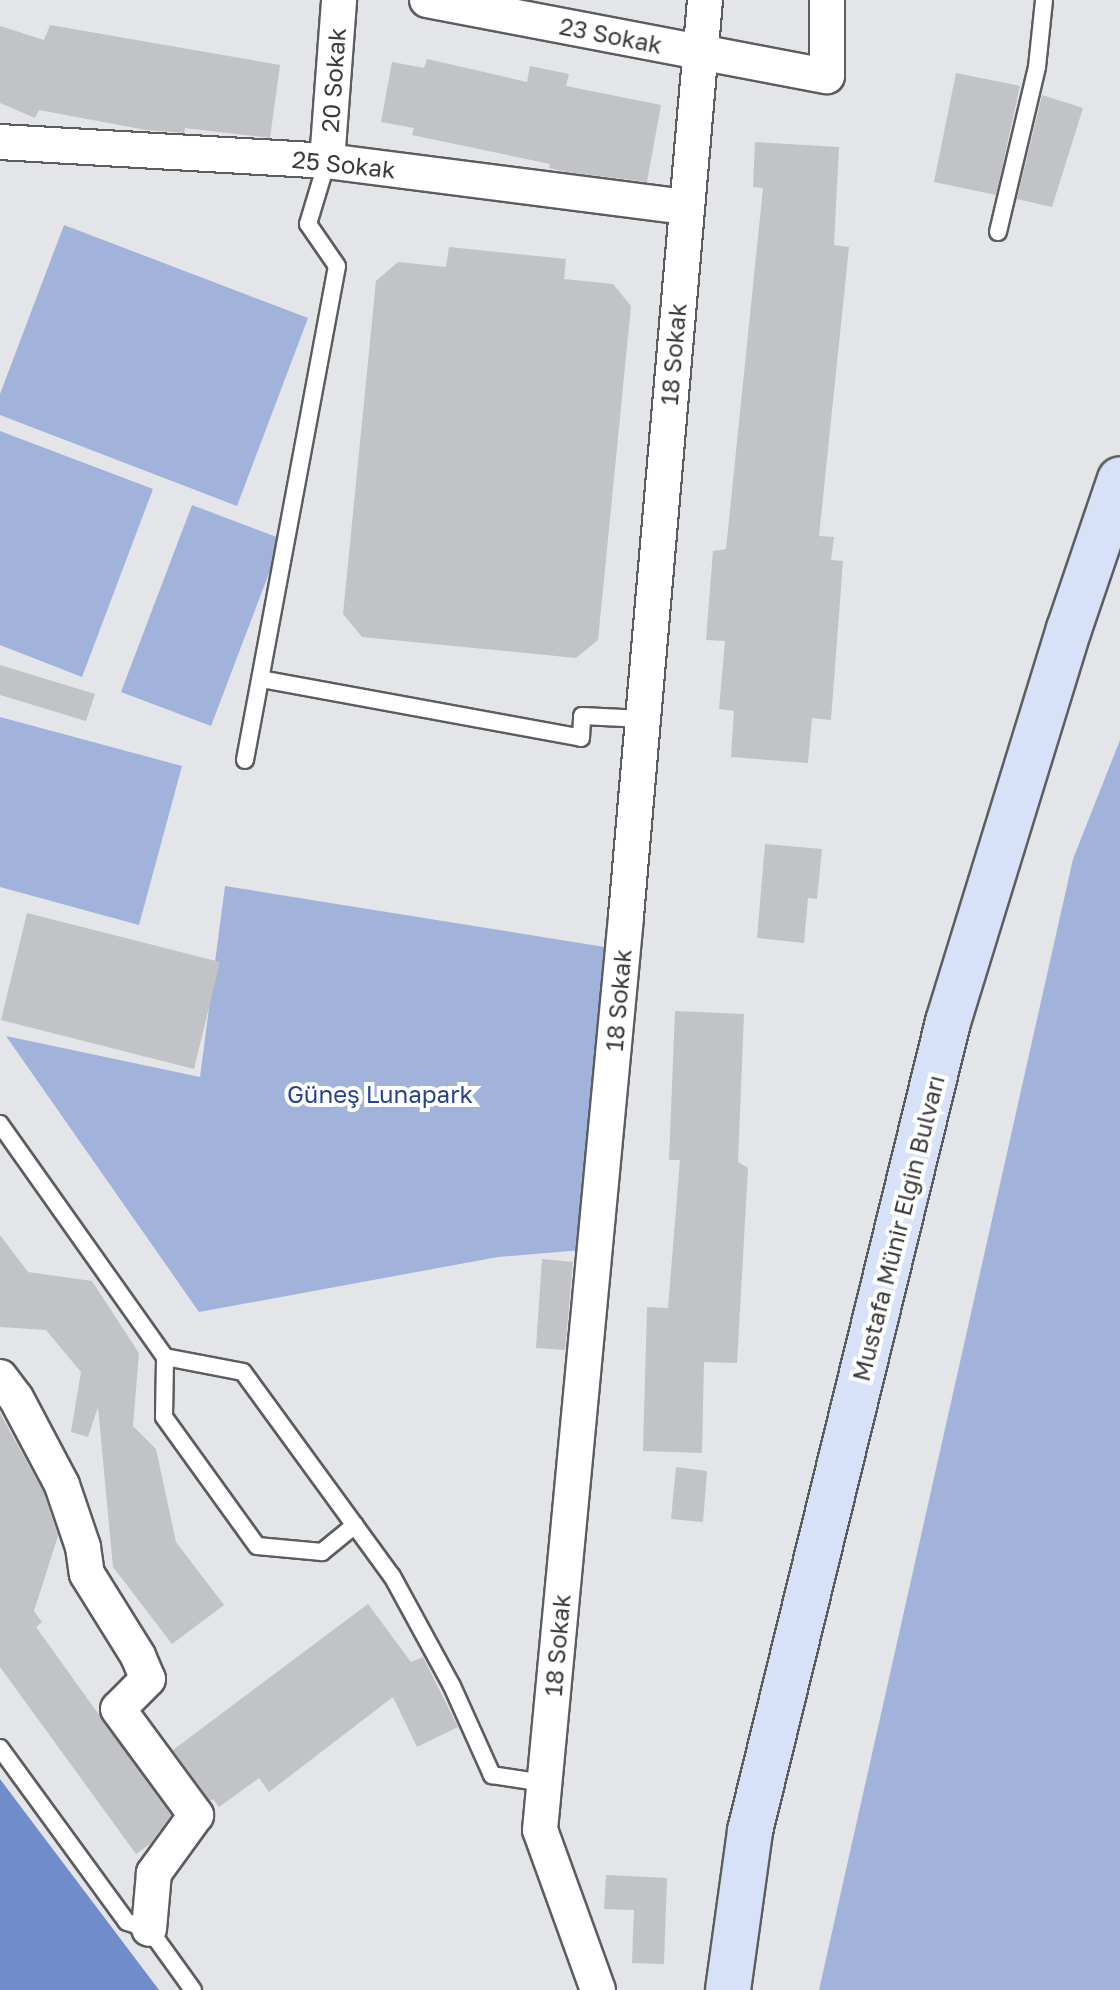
<!DOCTYPE html>
<html>
<head>
<meta charset="utf-8">
<style>
  body { margin:0 }
  #map { position:relative; width:1120px; height:1990px; overflow:hidden; background:#e4e5e8; font-family:"Golos Text",sans-serif }
  div>[style] { position:absolute }
  .green>* { inset:0; background:#a1b3db }
  .water>* { inset:0; background:#718ccb }
  .building>* { inset:0; background:#c1c3c6 }
  .roads { filter:drop-shadow(2px 0 #5c5d60) drop-shadow(-2px 0 #5c5d60) drop-shadow(0 2px #5c5d60) drop-shadow(0 -2px #5c5d60) }
  .lane>* { height:16px; margin:-8px; padding:0 8px; transform-origin:8px; border-radius:8px; background:#fff }
  .street>* { height:34px; margin:-17px; padding:0 17px; transform-origin:17px; border-radius:17px; background:#fff }
  .secondary>* { height:44px; margin:-22px; padding:0 22px; transform-origin:22px; border-radius:22px; background:#d7e2f9 }
  span { translate:-50% -50%; white-space:nowrap; text-align:center; line-height:1.15; -webkit-text-stroke:8px #fff; paint-order:stroke }
  .street-label { font-size:24px; color:#3a3b3c }
  .park-label { font-size:24px; color:#27438e }
</style>
</head>
<body>
<div id="map">
  <div class="green">
    <i style="clip-path:polygon(64px 225px,308px 318px,237px 506px,0 415px,0 394px)"></i>
    <i style="clip-path:polygon(0 431px,153px 489px,82px 677px,0 645px)"></i>
    <i style="clip-path:polygon(192px 505px,282px 539px,211px 726px,121px 692px)"></i>
    <i style="clip-path:polygon(0 717px,182px 766px,139px 925px,0 887px)"></i>
    <i style="clip-path:polygon(1120px 740px,1120px 1990px,819px 1990px,1073px 859px)"></i>
    <i style="clip-path:polygon(225px 886px,611px 948px,582px 1250px,498px 1257px,199px 1312px,6px 1036px,200px 1077px)"></i>
  </div>
  <div class="water">
    <i style="clip-path:polygon(0 1779px,24px 1811px,159px 1990px,0 1990px)"></i>
  </div>
  <div class="building">
    <i style="clip-path:polygon(50px 25px,280px 65px,270px 138px,185px 128px,184px 133px,146px 130px,39px 110px,35px 118px,0 103px,0 26px,44px 40px)"></i>
    <i style="clip-path:polygon(427px 59px,527px 82px,530px 66px,569px 74px,566px 86px,661px 105px,647px 182px,567px 172px,549px 168px,550px 164px,412px 135px,414px 128px,381px 122px,392px 62px,424px 68px)"></i>
    <i style="clip-path:polygon(956px 73px,1020px 86px,996px 195px,934px 182px)"></i>
    <i style="clip-path:polygon(1042px 95px,1083px 108px,1052px 207px,1017px 199px)"></i>
    <i style="clip-path:polygon(755px 142px,839px 147px,834px 245px,849px 247px,819px 536px,834px 537px,831px 560px,843px 561px,831px 720px,812px 718px,808px 763px,731px 757px,734px 711px,719px 709px,725px 641px,706px 640px,713px 551px,726px 549px,763px 188px,753px 187px)"></i>
    <i style="clip-path:polygon(449px 247px,566px 259px,564px 279px,613px 284px,631px 306px,598px 640px,576px 658px,362px 637px,343px 614px,376px 281px,398px 262px,446px 267px)"></i>
    <i style="clip-path:polygon(0 665px,95px 694px,86px 721px,0 695px)"></i>
    <i style="clip-path:polygon(765px 844px,822px 849px,817px 899px,808px 898px,804px 943px,757px 938px)"></i>
    <i style="clip-path:polygon(27px 913px,220px 962px,194px 1069px,1px 1020px)"></i>
    <i style="clip-path:polygon(675px 1011px,744px 1014px,738px 1162px,748px 1168px,737px 1363px,704px 1362px,702px 1453px,643px 1451px,647px 1307px,668px 1308px,680px 1160px,669px 1160px)"></i>
    <i style="clip-path:polygon(0 1235px,28px 1272px,92px 1281px,139px 1353px,133px 1426px,156px 1449px,176px 1542px,224px 1605px,172px 1644px,113px 1567px,98px 1407px,88px 1437px,71px 1432px,81px 1372px,46px 1330px,0 1327px)"></i>
    <i style="clip-path:polygon(542px 1259px,573px 1262px,565px 1350px,536px 1348px)"></i>
    <i style="clip-path:polygon(0 1413px,44px 1493px,58px 1536px,34px 1611px,42px 1622px,36px 1627px,171px 1815px,150px 1844px,136px 1854px,0 1667px)"></i>
    <i style="clip-path:polygon(676px 1467px,707px 1471px,703px 1522px,671px 1519px)"></i>
    <i style="clip-path:polygon(368px 1604px,411px 1662px,423px 1657px,458px 1727px,417px 1747px,393px 1697px,269px 1792px,259px 1778px,219px 1807px,213px 1799px,210px 1801px,173px 1750px)"></i>
    <i style="clip-path:polygon(606px 1875px,667px 1878px,664px 1964px,632px 1963px,634px 1910px,604px 1909px)"></i>
  </div>
  <div class="roads">
    <div class="lane">
      <i style="left:998px;top:232px;width:170px;rotate:-76.7deg"></i>
      <i style="left:1037px;top:67px;width:67px;rotate:-84deg"></i>
      <i style="left:261px;top:679px;width:325px;rotate:10.4deg"></i>
      <i style="left:581px;top:738px;width:22px;rotate:-87deg"></i>
      <i style="left:582px;top:716px;width:62px;rotate:2.8deg"></i>
      <i style="left:245px;top:760px;width:502px;rotate:-79.45deg"></i>
      <i style="left:337px;top:266px;width:51px;rotate:-124.6deg"></i>
      <i style="left:308px;top:224px;width:66px;rotate:-73.2deg"></i>
      <i style="left:0;top:1124px;width:286px;rotate:54.7deg"></i>
      <i style="left:355px;top:1525px;width:43px;rotate:140.7deg"></i>
      <i style="left:322px;top:1552px;width:65px;rotate:-174.7deg"></i>
      <i style="left:257px;top:1546px;width:159px;rotate:-125.8deg"></i>
      <i style="left:164px;top:1417px;width:60px;rotate:-89deg"></i>
      <i style="left:165px;top:1357px;width:79px;rotate:10.9deg"></i>
      <i style="left:243px;top:1372px;width:253px;rotate:53.9deg"></i>
      <i style="left:392px;top:1576px;width:125px;rotate:61.4deg"></i>
      <i style="left:452px;top:1686px;width:98px;rotate:65.8deg"></i>
      <i style="left:492px;top:1775px;width:53px;rotate:8.7deg"></i>
      <i style="left:0;top:1748px;width:215px;rotate:53.9deg"></i>
      <i style="left:127px;top:1922px;width:23px;rotate:18deg"></i>
      <i style="left:149px;top:1929px;width:75px;rotate:54.2deg"></i>
    </div>
    <div class="street">
      <i style="left:427px;top:0;width:407px;rotate:10.8deg"></i>
      <i style="left:827px;top:76px;width:76px;rotate:-90deg"></i>
      <i style="left:0;top:142px;width:328px;rotate:3.3deg"></i>
      <i style="left:327px;top:161px;width:361px;rotate:7.3deg"></i>
      <i style="left:327px;top:161px;width:161px;rotate:-85.7deg"></i>
      <i style="left:0;top:1377px;width:26px;rotate:53deg"></i>
      <i style="left:16px;top:1398px;width:98px;rotate:62.1deg"></i>
      <i style="left:62px;top:1485px;width:65px;rotate:71.3deg"></i>
      <i style="left:83px;top:1547px;width:27px;rotate:82deg"></i>
      <i style="left:87px;top:1574px;width:97px;rotate:58.1deg"></i>
      <i style="left:138px;top:1656px;width:25px;rotate:67deg"></i>
      <i style="left:148px;top:1679px;width:42px;rotate:135deg"></i>
      <i style="left:118px;top:1709px;width:132px;rotate:53.7deg"></i>
      <i style="left:196px;top:1815px;width:72px;rotate:125.9deg"></i>
      <i style="left:154px;top:1873px;width:56px;rotate:95.1deg"></i>
      <i style="left:598px;top:1990px;width:170px;rotate:-109.9deg"></i>
      <i style="left:540px;top:1830px;width:918px;rotate:-84.62deg"></i>
      <i style="left:626px;top:916px;width:919px;rotate:-85.07deg"></i>
    </div>
    <div class="secondary">
      <i style="left:728px;top:1990px;width:161px;rotate:-82.1deg"></i>
      <i style="left:750px;top:1831px;width:833px;rotate:-76.25deg"></i>
      <i style="left:948px;top:1022px;width:411px;rotate:-72.9deg"></i>
      <i style="left:1069px;top:629px;width:158px;rotate:-71.2deg"></i>
    </div>
  </div>
  <div class="street-label">
    <span style="left:611px;top:35px;rotate:11deg">23 Sokak</span>
    <span style="left:333px;top:80px;rotate:-86deg">20 Sokak</span>
    <span style="left:344px;top:164px;rotate:6deg">25 Sokak</span>
    <span style="left:673px;top:354px;rotate:-85deg">18 Sokak</span>
    <span style="left:618px;top:1000px;rotate:-85deg">18 Sokak</span>
    <span style="left:898px;top:1228px;rotate:-76deg">Mustafa Münir Elgin Bulvarı</span>
    <span style="left:557px;top:1645px;rotate:-85deg">18 Sokak</span>
  </div>
  <div class="park-label">
    <span style="left:380px;top:1094px">Güneş Lunapark</span>
  </div>
</div>
</body>
</html>
